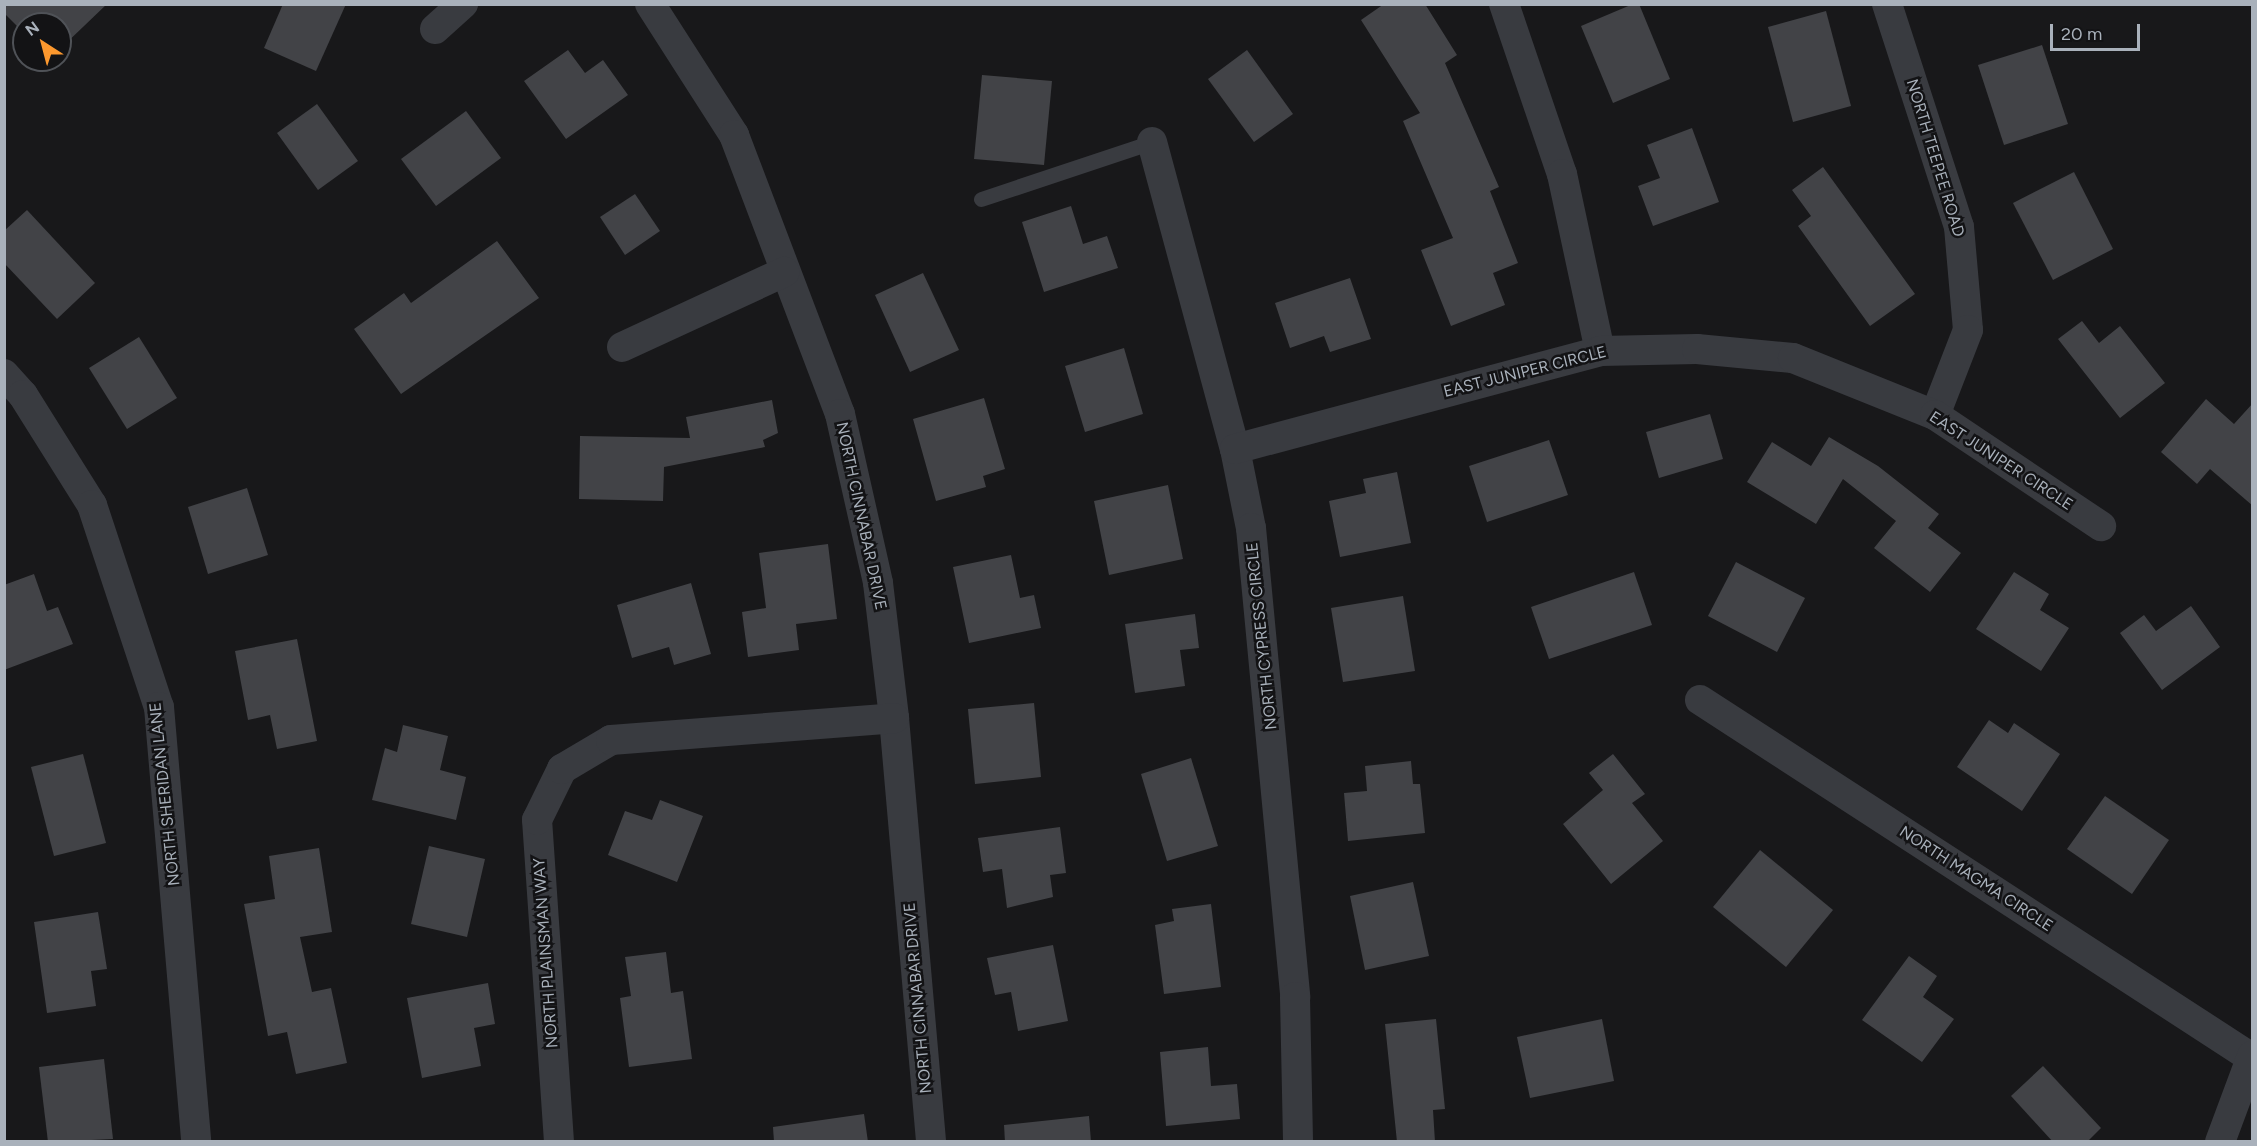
<!DOCTYPE html>
<html>
<head>
<meta charset="utf-8">
<style>
  body { margin:0 }
  #map { position:relative; width:2257px; height:1146px; overflow:hidden; background:#18181a; font-family:Figtree,sans-serif }
  div>[style] { position:absolute }
  .building>* { inset:0; background:#424347 }
  .service>* { height:15px; margin:-7.5px; padding:0 7.5px; transform-origin:7.5px; border-radius:7.5px; background:#393b40 }
  .minor>* { height:30px; margin:-15px; padding:0 15px; transform-origin:15px; border-radius:15px; background:#393b40 }
  span { translate:-50% -50%; white-space:nowrap; text-align:center; line-height:1.15; -webkit-text-stroke:5px #131315; paint-order:stroke }
  .street-label { font-size:16px; color:#a9b1bb }
  .frame { position:absolute; inset:0; border:6px solid #a9b1bb; pointer-events:none }
  .north { position:absolute; left:12px; top:12px; width:60px; height:60px; box-sizing:border-box; background:#131315; border:2px solid #4f5257; border-radius:50%; rotate:324deg; font-size:16px; font-weight:700; line-height:24px; text-align:center; color:#a9b1bb }
  .north::after { content:''; display:block; margin:auto; width:21px; height:27px; background:#fc982e; clip-path:polygon(50% 0,100% 100%,50% 72%,0 100%) }
  .scale { position:absolute; left:2050px; top:24px; width:90px; height:27px; box-sizing:border-box; border:3px solid #a9b1bb; border-top:0; padding-left:8px; font-size:18px; line-height:21px; white-space:nowrap; color:#a9b1bb; -webkit-text-stroke:4px #131315; paint-order:stroke }
</style>
</head>
<body>
<div id="map">
  <div class="building">
    <i style="clip-path:polygon(4px 4px,107px 4px,60px 49px,60px 24px,24px 24px,24px 33px,4px 13px)"></i>
    <i style="clip-path:polygon(283px 4px,346px 4px,316px 71px,264px 48px)"></i>
    <i style="clip-path:polygon(1384px 4px,1425px 4px,1457px 55px,1445px 63px,1499px 187px,1490px 191px,1518px 263px,1493px 273px,1505px 305px,1451px 326px,1421px 250px,1453px 238px,1403px 121px,1420px 113px,1361px 20px)"></i>
    <i style="clip-path:polygon(1633px 4px,1639px 4px,1670px 79px,1613px 103px,1581px 26px)"></i>
    <i style="clip-path:polygon(1826px 11px,1851px 106px,1793px 122px,1768px 27px)"></i>
    <i style="clip-path:polygon(2042px 45px,2068px 124px,2004px 145px,1978px 65px)"></i>
    <i style="clip-path:polygon(568px 50px,585px 73px,603px 60px,628px 95px,566px 139px,524px 81px)"></i>
    <i style="clip-path:polygon(1247px 50px,1293px 114px,1254px 142px,1208px 79px)"></i>
    <i style="clip-path:polygon(982px 75px,1052px 81px,1044px 165px,974px 159px)"></i>
    <i style="clip-path:polygon(317px 104px,358px 161px,318px 190px,277px 133px)"></i>
    <i style="clip-path:polygon(466px 111px,501px 158px,436px 206px,401px 159px)"></i>
    <i style="clip-path:polygon(1692px 128px,1719px 202px,1653px 226px,1638px 186px,1660px 178px,1647px 145px)"></i>
    <i style="clip-path:polygon(1823px 167px,1915px 294px,1870px 326px,1798px 226px,1811px 216px,1792px 190px)"></i>
    <i style="clip-path:polygon(2074px 172px,2113px 249px,2053px 280px,2013px 203px)"></i>
    <i style="clip-path:polygon(635px 194px,660px 231px,625px 255px,600px 217px)"></i>
    <i style="clip-path:polygon(1071px 206px,1083px 244px,1107px 236px,1118px 268px,1044px 292px,1022px 222px)"></i>
    <i style="clip-path:polygon(27px 210px,95px 283px,57px 319px,4px 263px,4px 231px)"></i>
    <i style="clip-path:polygon(497px 241px,539px 298px,401px 394px,354px 329px,404px 293px,411px 303px)"></i>
    <i style="clip-path:polygon(923px 273px,959px 350px,910px 372px,875px 295px)"></i>
    <i style="clip-path:polygon(1350px 278px,1371px 339px,1330px 352px,1324px 336px,1290px 348px,1275px 303px)"></i>
    <i style="clip-path:polygon(2082px 321px,2099px 343px,2120px 326px,2165px 383px,2120px 418px,2058px 339px)"></i>
    <i style="clip-path:polygon(139px 337px,177px 398px,127px 429px,89px 368px)"></i>
    <i style="clip-path:polygon(1124px 348px,1143px 414px,1085px 432px,1065px 366px)"></i>
    <i style="clip-path:polygon(984px 398px,1005px 469px,983px 476px,986px 487px,936px 501px,913px 419px)"></i>
    <i style="clip-path:polygon(2206px 399px,2234px 424px,2253px 403px,2253px 506px,2210px 469px,2197px 484px,2161px 452px)"></i>
    <i style="clip-path:polygon(772px 400px,778px 433px,763px 440px,765px 447px,664px 467px,663px 501px,579px 499px,580px 436px,690px 438px,686px 417px)"></i>
    <i style="clip-path:polygon(1710px 414px,1723px 459px,1659px 478px,1646px 432px)"></i>
    <i style="clip-path:polygon(1829px 437px,1878px 466px,1939px 514px,1928px 528px,1961px 553px,1930px 592px,1874px 548px,1896px 521px,1843px 479px,1816px 524px,1747px 482px,1772px 442px,1811px 466px)"></i>
    <i style="clip-path:polygon(1549px 440px,1568px 495px,1487px 522px,1469px 466px)"></i>
    <i style="clip-path:polygon(1397px 472px,1411px 543px,1340px 557px,1329px 501px,1366px 493px,1363px 479px)"></i>
    <i style="clip-path:polygon(1168px 485px,1183px 559px,1109px 575px,1094px 501px)"></i>
    <i style="clip-path:polygon(247px 488px,268px 555px,208px 574px,188px 507px)"></i>
    <i style="clip-path:polygon(828px 544px,837px 619px,796px 624px,799px 650px,748px 657px,742px 612px,766px 608px,759px 553px)"></i>
    <i style="clip-path:polygon(1011px 555px,1020px 598px,1034px 595px,1041px 628px,969px 643px,953px 567px)"></i>
    <i style="clip-path:polygon(1736px 562px,1805px 598px,1777px 652px,1708px 616px)"></i>
    <i style="clip-path:polygon(1634px 572px,1652px 625px,1549px 659px,1531px 607px)"></i>
    <i style="clip-path:polygon(2014px 572px,2049px 594px,2040px 610px,2069px 628px,2041px 671px,1976px 629px)"></i>
    <i style="clip-path:polygon(34px 574px,47px 611px,58px 607px,73px 644px,4px 670px,4px 585px)"></i>
    <i style="clip-path:polygon(691px 583px,711px 654px,674px 665px,669px 647px,632px 658px,617px 605px)"></i>
    <i style="clip-path:polygon(1403px 596px,1415px 671px,1343px 682px,1331px 608px)"></i>
    <i style="clip-path:polygon(2191px 606px,2220px 647px,2162px 690px,2120px 633px,2144px 615px,2156px 631px)"></i>
    <i style="clip-path:polygon(1195px 614px,1199px 648px,1180px 650px,1185px 686px,1135px 693px,1125px 624px)"></i>
    <i style="clip-path:polygon(297px 639px,317px 741px,277px 749px,270px 715px,248px 720px,235px 651px)"></i>
    <i style="clip-path:polygon(1034px 703px,1041px 777px,975px 784px,968px 709px)"></i>
    <i style="clip-path:polygon(1989px 720px,2008px 733px,2014px 723px,2060px 754px,2022px 811px,1957px 767px)"></i>
    <i style="clip-path:polygon(403px 725px,448px 736px,440px 770px,466px 777px,456px 820px,372px 800px,385px 748px,397px 752px)"></i>
    <i style="clip-path:polygon(83px 754px,106px 843px,54px 856px,31px 767px)"></i>
    <i style="clip-path:polygon(1613px 754px,1645px 794px,1632px 803px,1663px 841px,1611px 884px,1563px 824px,1603px 790px,1589px 773px)"></i>
    <i style="clip-path:polygon(1191px 758px,1218px 846px,1167px 861px,1141px 774px)"></i>
    <i style="clip-path:polygon(1411px 761px,1413px 784px,1420px 784px,1425px 833px,1348px 841px,1344px 793px,1367px 791px,1365px 766px)"></i>
    <i style="clip-path:polygon(2105px 796px,2169px 840px,2132px 894px,2067px 849px)"></i>
    <i style="clip-path:polygon(660px 800px,703px 816px,677px 882px,608px 855px,625px 811px,652px 820px)"></i>
    <i style="clip-path:polygon(1060px 827px,1066px 873px,1050px 875px,1053px 897px,1007px 908px,1002px 869px,983px 872px,978px 838px)"></i>
    <i style="clip-path:polygon(429px 846px,485px 859px,467px 937px,411px 924px)"></i>
    <i style="clip-path:polygon(319px 848px,332px 932px,300px 937px,312px 992px,331px 988px,347px 1063px,296px 1074px,287px 1032px,268px 1036px,244px 904px,275px 899px,269px 856px)"></i>
    <i style="clip-path:polygon(1760px 850px,1833px 910px,1786px 967px,1713px 907px)"></i>
    <i style="clip-path:polygon(1413px 882px,1429px 956px,1365px 970px,1350px 896px)"></i>
    <i style="clip-path:polygon(1211px 904px,1221px 987px,1164px 994px,1155px 925px,1174px 921px,1172px 909px)"></i>
    <i style="clip-path:polygon(98px 912px,107px 969px,91px 971px,96px 1006px,47px 1013px,34px 922px)"></i>
    <i style="clip-path:polygon(1053px 945px,1068px 1021px,1018px 1031px,1011px 992px,995px 995px,987px 958px)"></i>
    <i style="clip-path:polygon(666px 952px,671px 993px,683px 991px,692px 1059px,629px 1067px,620px 998px,631px 996px,625px 957px)"></i>
    <i style="clip-path:polygon(1909px 956px,1937px 976px,1923px 997px,1954px 1019px,1922px 1062px,1862px 1020px)"></i>
    <i style="clip-path:polygon(488px 983px,495px 1024px,474px 1028px,481px 1066px,422px 1078px,407px 998px)"></i>
    <i style="clip-path:polygon(1436px 1019px,1445px 1109px,1433px 1110px,1435px 1142px,1397px 1142px,1385px 1024px)"></i>
    <i style="clip-path:polygon(1602px 1019px,1614px 1081px,1530px 1098px,1517px 1037px)"></i>
    <i style="clip-path:polygon(1208px 1047px,1211px 1086px,1237px 1084px,1240px 1119px,1166px 1126px,1160px 1052px)"></i>
    <i style="clip-path:polygon(104px 1059px,113px 1139px,48px 1142px,39px 1067px)"></i>
    <i style="clip-path:polygon(2043px 1066px,2101px 1128px,2087px 1142px,2053px 1142px,2011px 1096px)"></i>
    <i style="clip-path:polygon(864px 1114px,868px 1142px,774px 1142px,773px 1127px)"></i>
    <i style="clip-path:polygon(1089px 1116px,1091px 1142px,1005px 1142px,1004px 1125px)"></i>
  </div>
  <div class="service">
    <i style="left:981px;top:199px;width:180px;rotate:-18.4deg"></i>
  </div>
  <div class="minor">
    <i style="left:650px;top:4px;width:156px;rotate:57.3deg"></i>
    <i style="left:734px;top:135px;width:298px;rotate:69.2deg"></i>
    <i style="left:840px;top:414px;width:173px;rotate:77.3deg"></i>
    <i style="left:878px;top:583px;width:136px;rotate:83.2deg"></i>
    <i style="left:894px;top:718px;width:426px;rotate:85deg"></i>
    <i style="left:1504px;top:4px;width:180px;rotate:71.2deg"></i>
    <i style="left:1562px;top:174px;width:181px;rotate:77.9deg"></i>
    <i style="left:1887px;top:4px;width:234px;rotate:72.1deg"></i>
    <i style="left:1959px;top:227px;width:103px;rotate:85deg"></i>
    <i style="left:1968px;top:330px;width:91px;rotate:111.2deg"></i>
    <i style="left:435px;top:29px;width:38px;rotate:-42deg"></i>
    <i style="left:1152px;top:142px;width:318px;rotate:74.9deg"></i>
    <i style="left:1235px;top:449px;width:81px;rotate:78.6deg"></i>
    <i style="left:1251px;top:528px;width:471px;rotate:84.6deg"></i>
    <i style="left:1295px;top:997px;width:145px;rotate:88.8deg"></i>
    <i style="left:622px;top:347px;width:179px;rotate:-24.8deg"></i>
    <i style="left:4px;top:374px;width:28px;rotate:48deg"></i>
    <i style="left:23px;top:395px;width:130px;rotate:57.9deg"></i>
    <i style="left:92px;top:505px;width:213px;rotate:71.7deg"></i>
    <i style="left:159px;top:707px;width:437px;rotate:85.1deg"></i>
    <i style="left:1235px;top:449px;width:378px;rotate:-15deg"></i>
    <i style="left:1600px;top:351px;width:97px;rotate:-1.2deg"></i>
    <i style="left:1697px;top:349px;width:96px;rotate:5.4deg"></i>
    <i style="left:1793px;top:358px;width:153px;rotate:21.9deg"></i>
    <i style="left:1935px;top:415px;width:200px;rotate:33.8deg"></i>
    <i style="left:1700px;top:700px;width:658px;rotate:32.97deg"></i>
    <i style="left:559px;top:1142px;width:323px;rotate:-93.9deg"></i>
    <i style="left:537px;top:820px;width:57px;rotate:-63.9deg"></i>
    <i style="left:562px;top:769px;width:57px;rotate:-30.6deg"></i>
    <i style="left:611px;top:740px;width:284px;rotate:-4.4deg"></i>
    <i style="left:2220px;top:1142px;width:92px;rotate:-69.6deg"></i>
  </div>
  <div class="street-label">
    <span style="left:1935px;top:158px;rotate:73deg">NORTH TEEPEE ROAD</span>
    <span style="left:1525px;top:372px;rotate:-14deg">EAST JUNIPER CIRCLE</span>
    <span style="left:2001px;top:461px;rotate:33deg">EAST JUNIPER CIRCLE</span>
    <span style="left:861px;top:516px;rotate:78deg">NORTH CINNABAR DRIVE</span>
    <span style="left:1262px;top:636px;rotate:-96deg">NORTH CYPRESS CIRCLE</span>
    <span style="left:165px;top:794px;rotate:-96deg">NORTH SHERIDAN LANE</span>
    <span style="left:1976px;top:879px;rotate:33deg">NORTH MAGMA CIRCLE</span>
    <span style="left:546px;top:953px;rotate:-94deg">NORTH PLAINSMAN WAY</span>
    <span style="left:918px;top:998px;rotate:-95deg">NORTH CINNABAR DRIVE</span>
  </div>
  <div class="frame"></div>
  <div class="north">N</div>
  <div class="scale">20 m</div>
</div>
</body>
</html>
